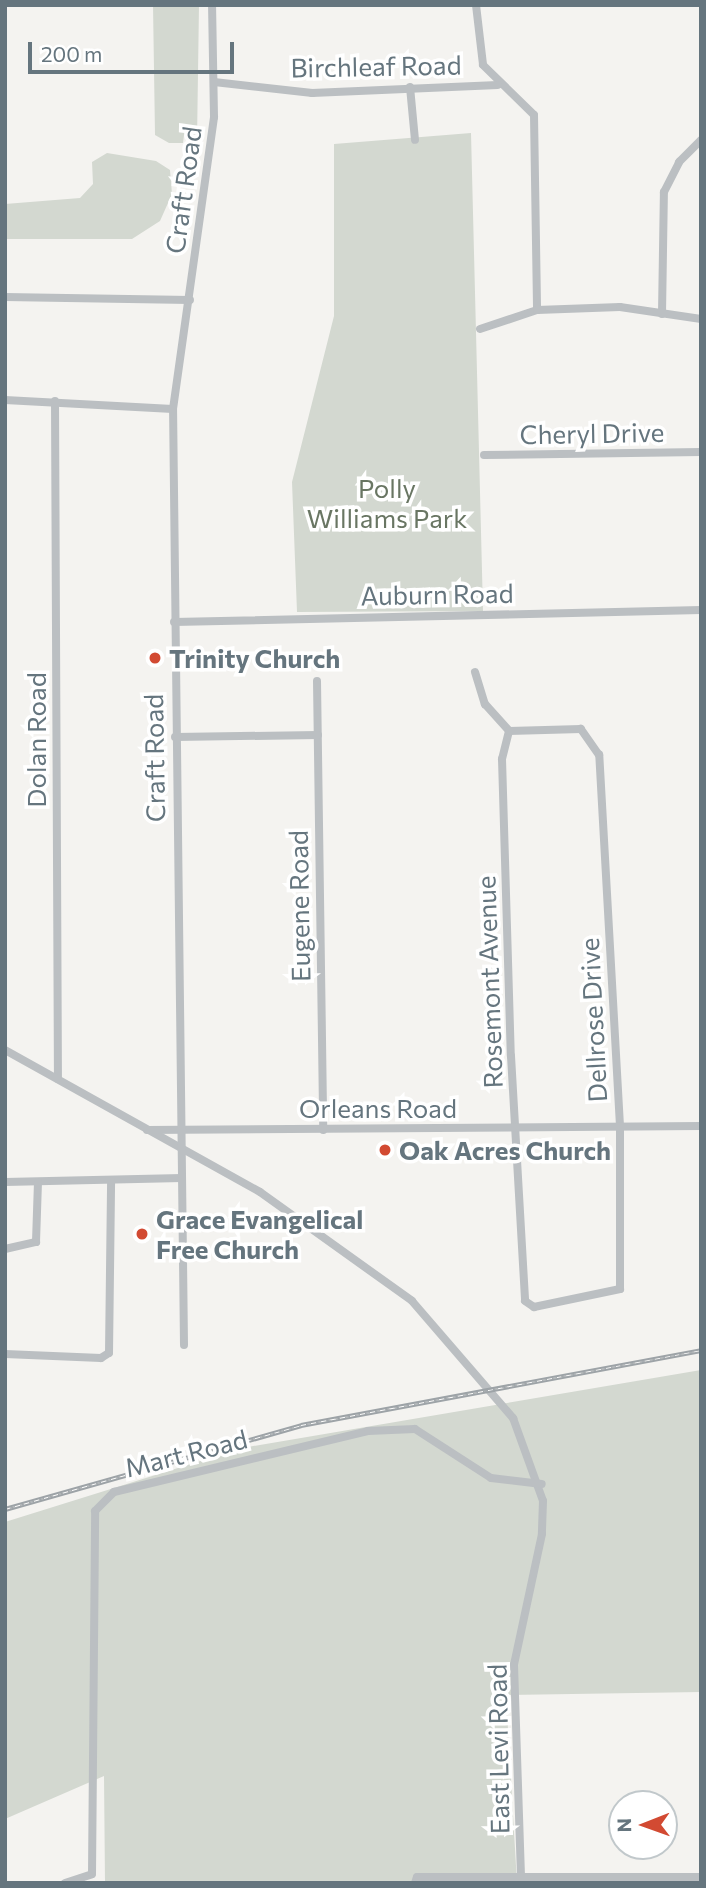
<!DOCTYPE html>
<html>
<head>
<meta charset="utf-8">
<style>
  body { margin:0 }
  #map { position:relative; width:706px; height:1888px; overflow:hidden; background:#f4f3f0; font-family:Commissioner,sans-serif }
  div>[style] { position:absolute }
  .green>* { inset:0; background:#d3d8d0 }
  .minor>* { height:8px; margin:-4px; padding:0 4px; transform-origin:4px; border-radius:4px; background:#bbbfc2 }
  .rail>* { height:4.5px; margin-top:-2.25px; transform-origin:0; background:repeating-linear-gradient(90deg,#fff 0 5px,#9da3a7 0 10px); box-sizing:border-box; border-block:2px solid #9da3a7 }
  .dots>* { width:19px; height:19px; translate:-50% -50%; box-sizing:border-box; border:4px solid #fff; border-radius:50% }
  span { translate:-50% -50%; white-space:nowrap; text-align:center; line-height:1.15; -webkit-text-stroke:7px #fff; paint-order:stroke }
  .street-label { font-size:26px; color:#65757e }
  .park-label { font-size:26px; color:#697663 }
  .poi-label { font-size:26px; color:#65757e; font-weight:700 }
  .left { translate:0 -50%; text-align:left }
  .frame { position:absolute; inset:0; border:7px solid #65757e; pointer-events:none }
  .north { position:absolute; left:608px; top:1790px; width:70px; height:70px; box-sizing:border-box; background:#fff; border:2px solid #c1c8cb; border-radius:50%; rotate:269deg; font-size:19px; font-weight:700; line-height:28px; text-align:center; color:#65757e }
  .north::after { content:''; display:block; margin:auto; width:24px; height:32px; background:#d24a32; clip-path:polygon(50% 0,100% 100%,50% 72%,0 100%) }
  .scale { position:absolute; left:28px; top:42px; width:206px; height:32px; box-sizing:border-box; border:4px solid #65757e; border-top:0; padding-left:9px; font-size:21px; line-height:24px; white-space:nowrap; color:#65757e; -webkit-text-stroke:5px #fff; paint-order:stroke }
</style>
</head>
<body>
<div id="map">
  <div class="green">
    <i style="clip-path:polygon(153px 5px,199px 5px,197px 141px,184px 135px,183px 143px,169px 143px,155px 135px)"></i>
    <i style="clip-path:polygon(471px 133px,483px 611px,297px 612px,292px 482px,334px 316px,334px 144px)"></i>
    <i style="clip-path:polygon(107px 153px,156px 161px,170px 170px,172px 194px,160px 221px,132px 239px,5px 239px,5px 204px,80px 198px,93px 184px,92px 162px)"></i>
    <i style="clip-path:polygon(701px 1370px,701px 1692px,506px 1695px,517px 1883px,105px 1883px,104px 1776px,5px 1819px,5px 1522px,242px 1448px)"></i>
  </div>
  <div class="minor">
    <i style="left:476px;top:5px;width:60px;rotate:83.3deg"></i>
    <i style="left:483px;top:65px;width:71px;rotate:44.4deg"></i>
    <i style="left:534px;top:115px;width:195px;rotate:89.1deg"></i>
    <i style="left:214px;top:82px;width:99px;rotate:6.4deg"></i>
    <i style="left:312px;top:93px;width:186px;rotate:-2.5deg"></i>
    <i style="left:410px;top:87px;width:53px;rotate:84.6deg"></i>
    <i style="left:5px;top:297px;width:185px;rotate:0.9deg"></i>
    <i style="left:662px;top:314px;width:122px;rotate:-89.1deg"></i>
    <i style="left:664px;top:192px;width:34px;rotate:-63deg"></i>
    <i style="left:679px;top:162px;width:31px;rotate:-45deg"></i>
    <i style="left:480px;top:329px;width:60px;rotate:-18.4deg"></i>
    <i style="left:537px;top:310px;width:83px;rotate:-2.1deg"></i>
    <i style="left:620px;top:307px;width:82px;rotate:8.4deg"></i>
    <i style="left:5px;top:400px;width:168px;rotate:3.1deg"></i>
    <i style="left:55px;top:401px;width:678px;rotate:89.75deg"></i>
    <i style="left:484px;top:455px;width:217px;rotate:-0.8deg"></i>
    <i style="left:174px;top:622px;width:527px;rotate:-1.3deg"></i>
    <i style="left:475px;top:672px;width:34px;rotate:73deg"></i>
    <i style="left:485px;top:704px;width:36px;rotate:48deg"></i>
    <i style="left:509px;top:731px;width:29px;rotate:104deg"></i>
    <i style="left:502px;top:759px;width:297px;rotate:88.3deg"></i>
    <i style="left:511px;top:1056px;width:245px;rotate:86.7deg"></i>
    <i style="left:525px;top:1301px;width:11px;rotate:34deg"></i>
    <i style="left:534px;top:1307px;width:88px;rotate:-11.8deg"></i>
    <i style="left:620px;top:1289px;width:163px;rotate:-90deg"></i>
    <i style="left:620px;top:1126px;width:372px;rotate:-93.2deg"></i>
    <i style="left:599px;top:755px;width:32px;rotate:-125deg"></i>
    <i style="left:581px;top:729px;width:72px;rotate:178.4deg"></i>
    <i style="left:317px;top:681px;width:449px;rotate:89.2deg"></i>
    <i style="left:175px;top:737px;width:143px;rotate:-0.8deg"></i>
    <i style="left:5px;top:1050px;width:292px;rotate:29.1deg"></i>
    <i style="left:260px;top:1192px;width:187px;rotate:35.6deg"></i>
    <i style="left:412px;top:1301px;width:155px;rotate:49.2deg"></i>
    <i style="left:513px;top:1418px;width:88px;rotate:70.1deg"></i>
    <i style="left:543px;top:1501px;width:33px;rotate:92deg"></i>
    <i style="left:542px;top:1534px;width:134px;rotate:102.1deg"></i>
    <i style="left:514px;top:1665px;width:213px;rotate:88.1deg"></i>
    <i style="left:147px;top:1130px;width:554px;rotate:-0.41deg"></i>
    <i style="left:5px;top:1182px;width:177px;rotate:-1.3deg"></i>
    <i style="left:5px;top:1249px;width:32px;rotate:-13deg"></i>
    <i style="left:36px;top:1242px;width:60px;rotate:-88.1deg"></i>
    <i style="left:184px;top:1345px;width:936px;rotate:-90.67deg"></i>
    <i style="left:173px;top:409px;width:295px;rotate:-82deg"></i>
    <i style="left:214px;top:117px;width:112px;rotate:-91deg"></i>
    <i style="left:5px;top:1354px;width:96px;rotate:2.4deg"></i>
    <i style="left:101px;top:1358px;width:9px;rotate:-32deg"></i>
    <i style="left:109px;top:1353px;width:172px;rotate:-89.3deg"></i>
    <i style="left:65px;top:1883px;width:28px;rotate:-18deg"></i>
    <i style="left:92px;top:1874px;width:363px;rotate:-89.5deg"></i>
    <i style="left:95px;top:1511px;width:27px;rotate:-45deg"></i>
    <i style="left:114px;top:1492px;width:261px;rotate:-13.5deg"></i>
    <i style="left:368px;top:1431px;width:47px;rotate:-2.4deg"></i>
    <i style="left:415px;top:1429px;width:90px;rotate:32.8deg"></i>
    <i style="left:491px;top:1478px;width:51px;rotate:6.7deg"></i>
    <i style="left:415px;top:1883px;width:6px;rotate:-72deg"></i>
    <i style="left:417px;top:1877px;width:284px"></i>
  </div>
  <div class="rail">
    <i style="left:5px;top:1509px;width:308px;rotate:-15.8deg"></i>
    <i style="left:301px;top:1425px;width:407px;rotate:-10.6deg"></i>
  </div>
  <div class="dots">
    <i style="left:155px;top:658px;background:#d24a32"></i>
    <i style="left:385px;top:1150px;background:#d24a32"></i>
    <i style="left:142px;top:1234px;background:#d24a32"></i>
  </div>
  <div class="street-label">
    <span style="left:376px;top:66px;rotate:-1deg">Birchleaf Road</span>
    <span style="left:183px;top:190px;rotate:-82deg">Craft Road</span>
    <span style="left:592px;top:433px;rotate:-1deg">Cheryl Drive</span>
    <span style="left:437px;top:594px;rotate:-1deg">Auburn Road</span>
    <span style="left:36px;top:740px;rotate:-90deg">Dolan Road</span>
    <span style="left:154px;top:758px;rotate:-91deg">Craft Road</span>
    <span style="left:299px;top:906px;rotate:-91deg">Eugene Road</span>
    <span style="left:489px;top:982px;rotate:-92deg">Rosemont Avenue</span>
    <span style="left:593px;top:1020px;rotate:-93deg">Dellrose Drive</span>
    <span style="left:378px;top:1108px">Orleans Road</span>
    <span style="left:186px;top:1453px;rotate:-14deg">Mart Road</span>
    <span style="left:498px;top:1749px;rotate:-91deg">East Levi Road</span>
  </div>
  <div class="park-label">
    <span style="left:387px;top:503px">Polly<br>Williams Park</span>
  </div>
  <div class="poi-label">
    <span class="left" style="left:169px;top:658px">Trinity Church</span>
    <span class="left" style="left:399px;top:1150px">Oak Acres Church</span>
    <span class="left" style="left:156px;top:1234px">Grace Evangelical<br>Free Church</span>
  </div>
  <div class="frame"></div>
  <div class="north">N</div>
  <div class="scale">200 m</div>
</div>
</body>
</html>
